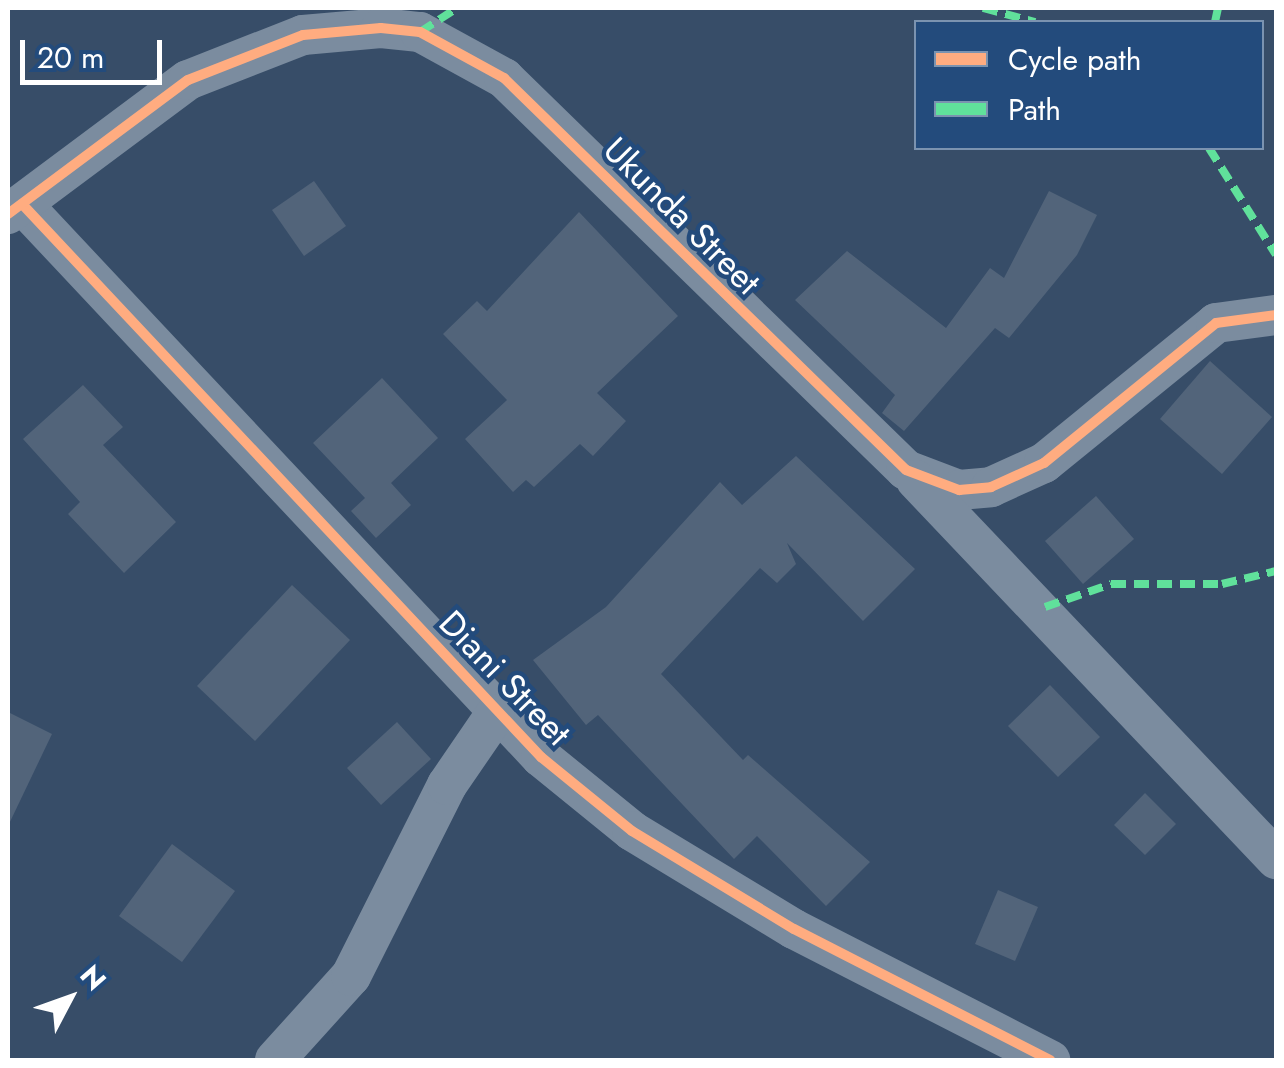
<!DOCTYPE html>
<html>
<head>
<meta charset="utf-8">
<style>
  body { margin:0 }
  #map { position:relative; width:1284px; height:1068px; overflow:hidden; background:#374d68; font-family:Jost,sans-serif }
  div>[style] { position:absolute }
  .building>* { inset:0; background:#52647a }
  .minor>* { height:40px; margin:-20px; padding:0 20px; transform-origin:20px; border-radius:20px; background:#7b8c9f }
  .quiet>* { height:8px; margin-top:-4px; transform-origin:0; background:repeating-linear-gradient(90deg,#60e19b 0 15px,transparent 0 23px) }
  .cycleway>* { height:10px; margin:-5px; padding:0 5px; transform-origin:5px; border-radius:5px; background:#ffac80 }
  span { translate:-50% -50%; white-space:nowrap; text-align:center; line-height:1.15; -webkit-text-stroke:9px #234b7c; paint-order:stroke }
  .street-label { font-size:35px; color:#fff }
  .frame { position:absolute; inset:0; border:10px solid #fff; pointer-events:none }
  .legend { position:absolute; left:914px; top:20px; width:350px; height:130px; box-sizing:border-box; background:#234b7c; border:2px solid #7b93b0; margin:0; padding:12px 18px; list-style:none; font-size:30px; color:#fff }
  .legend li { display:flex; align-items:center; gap:20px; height:50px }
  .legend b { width:50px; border:2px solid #7b93b0 }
  .north { position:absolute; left:20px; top:948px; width:100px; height:100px; -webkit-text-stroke:8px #234b7c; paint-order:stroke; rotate:49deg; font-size:28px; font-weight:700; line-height:40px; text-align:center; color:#fff }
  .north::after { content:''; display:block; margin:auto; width:35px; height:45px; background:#fff; clip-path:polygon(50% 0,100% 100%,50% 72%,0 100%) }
  .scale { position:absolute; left:20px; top:40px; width:142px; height:45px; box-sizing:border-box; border:5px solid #fff; border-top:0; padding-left:12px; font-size:30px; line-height:35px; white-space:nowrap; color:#fff; -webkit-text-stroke:8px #234b7c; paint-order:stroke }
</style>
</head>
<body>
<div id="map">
  <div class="building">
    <i style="clip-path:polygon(314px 181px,346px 226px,304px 256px,272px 210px)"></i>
    <i style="clip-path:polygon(1049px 191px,1097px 215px,1077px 255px,1009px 338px,995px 328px,904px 431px,882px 413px,895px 395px,795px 300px,847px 251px,946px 328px,990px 268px,1004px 278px)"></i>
    <i style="clip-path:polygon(579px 212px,678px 316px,597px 393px,626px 421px,593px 456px,580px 444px,534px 487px,526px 480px,513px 492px,465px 439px,507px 400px,443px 334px,477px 301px,487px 311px)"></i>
    <i style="clip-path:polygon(1210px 361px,1272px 417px,1222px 474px,1160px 419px)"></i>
    <i style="clip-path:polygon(382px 378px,438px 438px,391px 483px,411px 505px,376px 538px,351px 511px,365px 498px,313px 443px)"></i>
    <i style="clip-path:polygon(83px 385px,123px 427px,103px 445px,176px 522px,124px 573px,68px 514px,80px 502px,23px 439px)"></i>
    <i style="clip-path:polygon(796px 456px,915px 569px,863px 621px,787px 543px,796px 564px,777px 583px,760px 568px,661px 674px,743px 760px,748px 755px,870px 862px,826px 906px,757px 836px,734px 859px,598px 715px,586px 725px,533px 660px,606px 607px,720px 482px,742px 505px)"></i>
    <i style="clip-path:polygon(1096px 496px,1134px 539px,1083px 584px,1045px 541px)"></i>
    <i style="clip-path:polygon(292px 585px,350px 640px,255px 741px,197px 686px)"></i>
    <i style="clip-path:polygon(1050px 685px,1100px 737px,1058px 777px,1008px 726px)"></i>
    <i style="clip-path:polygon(8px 712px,52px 734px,8px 826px)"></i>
    <i style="clip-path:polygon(397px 722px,431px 759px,381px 805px,347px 768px)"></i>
    <i style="clip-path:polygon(1145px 793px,1176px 824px,1145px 855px,1114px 825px)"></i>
    <i style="clip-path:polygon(172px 844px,235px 891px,182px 962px,119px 916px)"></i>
    <i style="clip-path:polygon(998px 890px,1038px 907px,1015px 961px,975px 944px)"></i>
  </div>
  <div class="minor">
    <i style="left:23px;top:205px;width:757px;rotate:46.82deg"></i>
    <i style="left:541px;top:757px;width:117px;rotate:39.1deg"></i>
    <i style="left:632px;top:831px;width:189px;rotate:31.2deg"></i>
    <i style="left:794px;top:929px;width:288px;rotate:27.1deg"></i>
    <i style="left:8px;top:214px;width:224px;rotate:-36.7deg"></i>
    <i style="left:188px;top:80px;width:123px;rotate:-21.4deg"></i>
    <i style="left:303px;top:35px;width:78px;rotate:-5.1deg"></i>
    <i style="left:381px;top:28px;width:39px;rotate:6deg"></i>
    <i style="left:420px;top:32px;width:96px;rotate:28.7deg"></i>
    <i style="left:504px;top:78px;width:561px;rotate:44.28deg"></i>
    <i style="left:906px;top:470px;width:57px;rotate:20.7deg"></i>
    <i style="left:959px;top:490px;width:32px;rotate:-5deg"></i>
    <i style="left:991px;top:487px;width:58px;rotate:-24.4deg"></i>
    <i style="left:1044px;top:463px;width:222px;rotate:-39.1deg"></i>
    <i style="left:1216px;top:323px;width:61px;rotate:-7.6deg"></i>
    <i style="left:916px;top:480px;width:523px;rotate:46.47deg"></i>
    <i style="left:275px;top:1060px;width:113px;rotate:-47.9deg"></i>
    <i style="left:351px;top:976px;width:214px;rotate:-63.3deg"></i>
    <i style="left:447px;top:785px;width:85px;rotate:-55.6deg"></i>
  </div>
  <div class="quiet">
    <i style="left:983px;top:8px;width:54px;rotate:15.1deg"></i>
    <i style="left:1215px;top:22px;width:14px;rotate:-78deg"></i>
    <i style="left:420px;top:32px;width:44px;rotate:-33deg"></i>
    <i style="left:1209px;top:148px;width:126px;rotate:57.9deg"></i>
    <i style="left:1045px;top:607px;width:70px;rotate:-19.2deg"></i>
    <i style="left:1111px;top:584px;width:111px"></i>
    <i style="left:1222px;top:584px;width:56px;rotate:-13.5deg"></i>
  </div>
  <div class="cycleway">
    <i style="left:23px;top:205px;width:757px;rotate:46.82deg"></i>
    <i style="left:541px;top:757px;width:117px;rotate:39.1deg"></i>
    <i style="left:632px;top:831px;width:189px;rotate:31.2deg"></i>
    <i style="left:794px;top:929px;width:288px;rotate:27.1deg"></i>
    <i style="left:8px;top:214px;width:224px;rotate:-36.7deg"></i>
    <i style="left:188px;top:80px;width:123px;rotate:-21.4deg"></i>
    <i style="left:303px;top:35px;width:78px;rotate:-5.1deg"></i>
    <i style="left:381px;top:28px;width:39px;rotate:6deg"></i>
    <i style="left:420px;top:32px;width:96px;rotate:28.7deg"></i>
    <i style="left:504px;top:78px;width:561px;rotate:44.28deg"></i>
    <i style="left:906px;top:470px;width:57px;rotate:20.7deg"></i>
    <i style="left:959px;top:490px;width:32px;rotate:-5deg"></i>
    <i style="left:991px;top:487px;width:58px;rotate:-24.4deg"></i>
    <i style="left:1044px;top:463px;width:222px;rotate:-39.1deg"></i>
    <i style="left:1216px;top:323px;width:61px;rotate:-7.6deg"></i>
  </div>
  <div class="street-label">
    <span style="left:682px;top:216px;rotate:45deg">Ukunda Street</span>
    <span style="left:505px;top:678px;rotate:46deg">Diani Street</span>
  </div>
  <div class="frame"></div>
  <ul class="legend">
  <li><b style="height:12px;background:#ffac80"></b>Cycle path</li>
  <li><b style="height:12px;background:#60e19b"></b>Path</li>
  </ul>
  <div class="north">N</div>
  <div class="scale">20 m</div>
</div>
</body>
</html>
